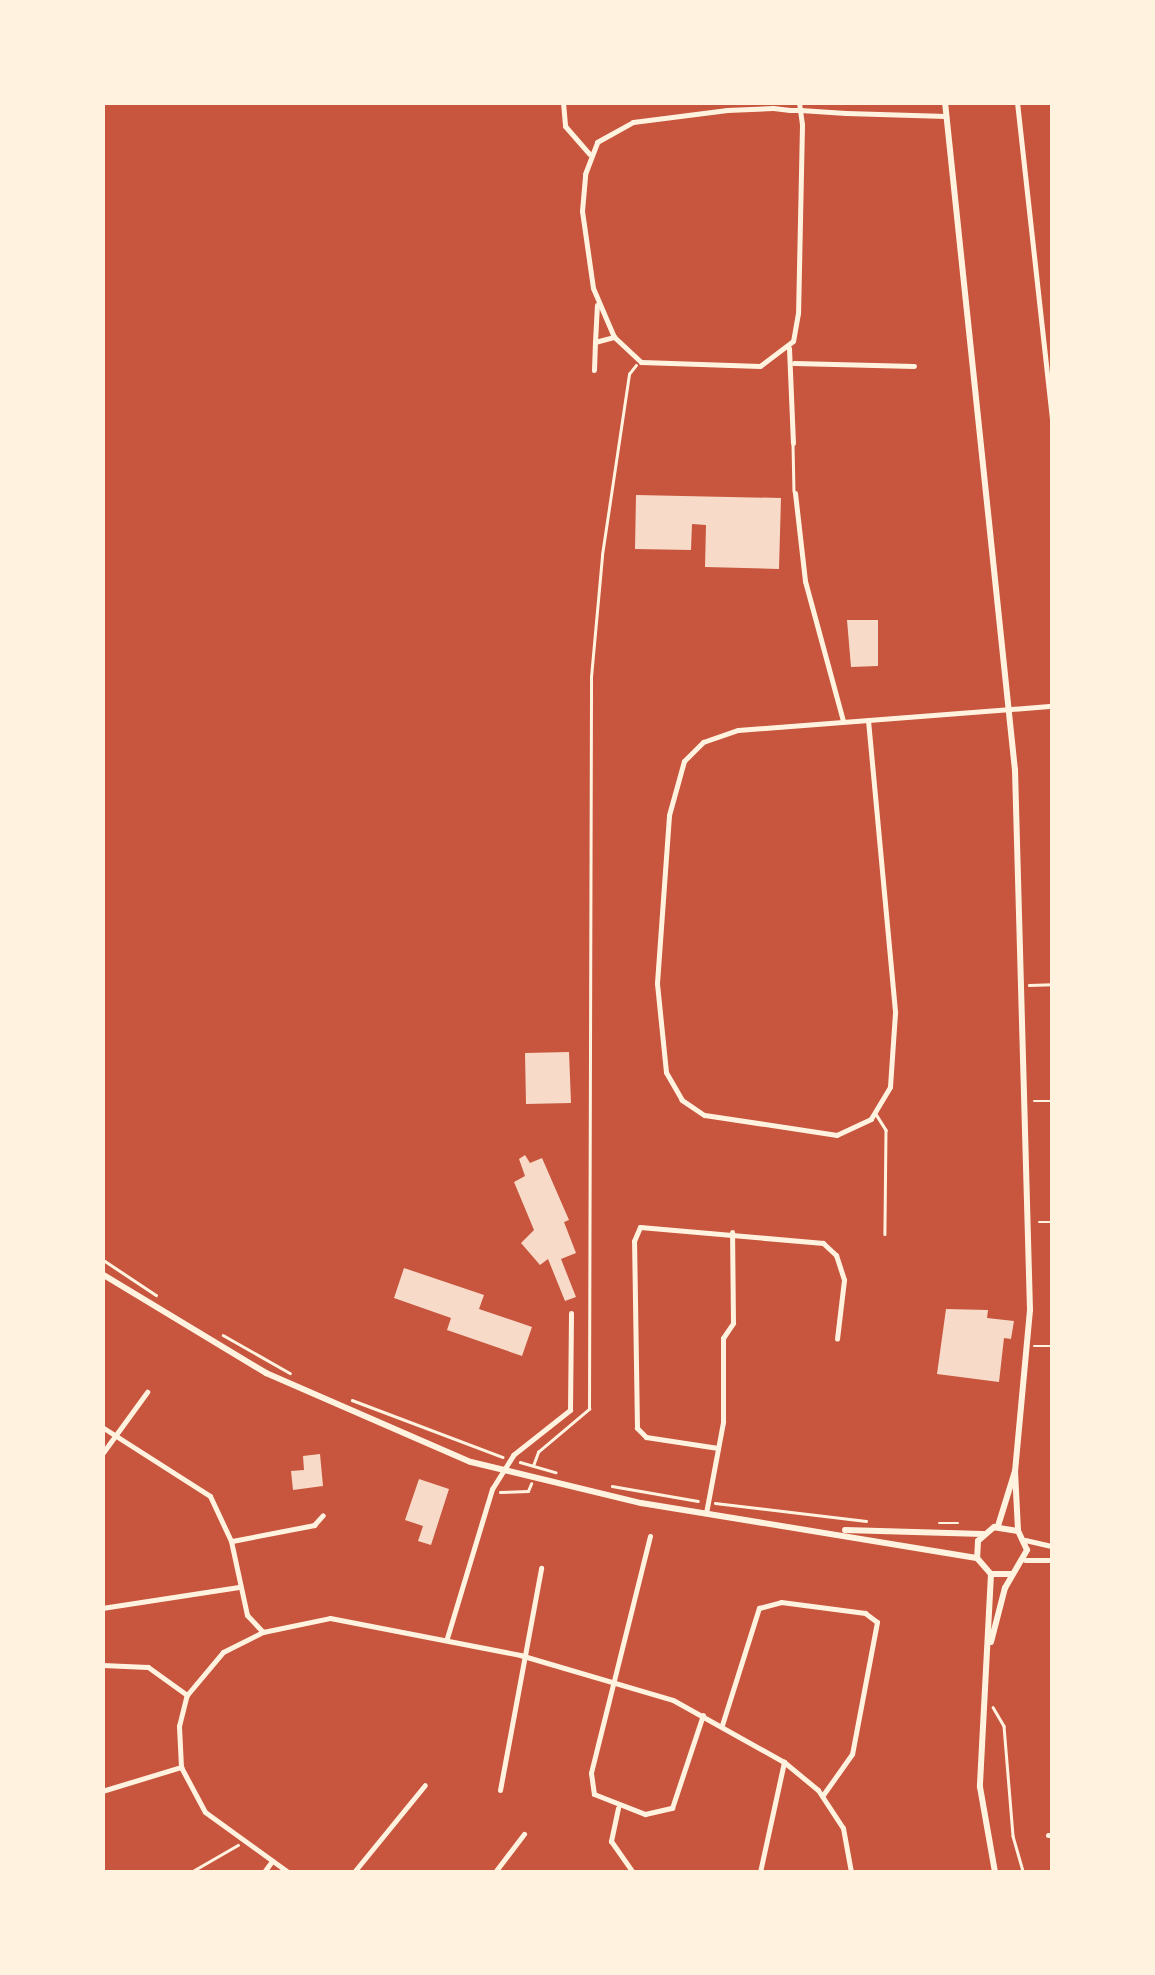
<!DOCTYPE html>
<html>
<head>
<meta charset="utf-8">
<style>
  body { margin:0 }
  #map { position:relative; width:1155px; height:1975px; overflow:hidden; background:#c8553d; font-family:"IBM Plex Sans",sans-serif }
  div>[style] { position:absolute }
  .building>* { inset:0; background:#f7dbc8 }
  .path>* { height:2.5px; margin:-1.25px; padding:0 1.25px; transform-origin:1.25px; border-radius:1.25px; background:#fff3e0 }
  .service>* { height:2.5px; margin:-1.25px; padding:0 1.25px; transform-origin:1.25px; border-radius:1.25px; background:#fff3e0 }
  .minor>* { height:5px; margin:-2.5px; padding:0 2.5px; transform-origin:2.5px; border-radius:2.5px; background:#fff3e0 }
  .tertiary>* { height:6px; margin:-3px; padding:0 3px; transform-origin:3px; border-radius:3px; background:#fff3e0 }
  span { translate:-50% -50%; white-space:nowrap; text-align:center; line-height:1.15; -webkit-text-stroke:8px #fff3e0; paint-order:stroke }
  .frame { position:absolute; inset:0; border:105px solid #fff3e0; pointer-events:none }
</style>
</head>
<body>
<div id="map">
  <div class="building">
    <i style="clip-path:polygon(636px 495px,781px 498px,779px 569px,705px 567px,706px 525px,692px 524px,691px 550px,635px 549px)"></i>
    <i style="clip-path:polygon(847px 620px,878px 620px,878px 666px,851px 667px)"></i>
    <i style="clip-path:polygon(569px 1052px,571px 1103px,526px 1104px,525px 1053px)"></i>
    <i style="clip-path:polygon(525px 1155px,530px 1163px,542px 1158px,569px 1220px,564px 1222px,576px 1253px,561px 1259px,576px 1297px,565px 1301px,548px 1259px,540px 1265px,521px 1243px,534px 1230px,514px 1182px,525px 1176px,519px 1159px)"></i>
    <i style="clip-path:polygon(404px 1268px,484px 1295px,479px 1309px,532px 1327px,522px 1356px,447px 1330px,451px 1318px,394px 1298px)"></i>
    <i style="clip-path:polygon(946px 1309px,988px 1310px,987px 1318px,1014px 1321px,1011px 1339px,1004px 1338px,999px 1382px,937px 1374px)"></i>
    <i style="clip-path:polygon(320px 1454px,323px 1486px,293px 1490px,291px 1471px,304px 1470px,303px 1456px)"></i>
    <i style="clip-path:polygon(419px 1479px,449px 1489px,431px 1545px,418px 1541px,423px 1526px,405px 1520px)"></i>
  </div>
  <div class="path">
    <i style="left:1029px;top:985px;width:23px;rotate:-2deg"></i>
    <i style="left:1034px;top:1101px;width:18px"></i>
    <i style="left:1039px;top:1222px;width:13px"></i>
    <i style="left:102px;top:1259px;width:65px;rotate:33.7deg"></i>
    <i style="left:223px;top:1335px;width:77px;rotate:29.6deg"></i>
    <i style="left:1034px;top:1346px;width:18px"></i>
    <i style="left:352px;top:1400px;width:161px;rotate:20.7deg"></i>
    <i style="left:520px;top:1462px;width:37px;rotate:16deg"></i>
    <i style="left:533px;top:1466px;width:15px;rotate:-70deg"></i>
    <i style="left:538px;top:1452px;width:67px;rotate:-40.1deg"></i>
    <i style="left:589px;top:1409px;width:732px;rotate:-89.84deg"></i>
    <i style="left:591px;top:677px;width:122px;rotate:-84.8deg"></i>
    <i style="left:602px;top:555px;width:183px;rotate:-81.5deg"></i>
    <i style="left:629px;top:374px;width:11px;rotate:-52deg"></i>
    <i style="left:612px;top:1486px;width:87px;rotate:9.9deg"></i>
    <i style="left:500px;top:1492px;width:28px;rotate:-2deg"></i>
    <i style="left:528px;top:1491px;width:8px;rotate:-67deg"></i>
    <i style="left:715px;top:1503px;width:152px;rotate:6.8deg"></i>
    <i style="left:939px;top:1523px;width:19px"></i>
    <i style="left:993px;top:1707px;width:22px;rotate:60deg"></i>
    <i style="left:1004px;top:1726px;width:110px;rotate:85.3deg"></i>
    <i style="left:1013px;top:1836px;width:37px;rotate:74deg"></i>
    <i style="left:191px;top:1872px;width:54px;rotate:-29.9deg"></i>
  </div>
  <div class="service">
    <i style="left:793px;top:444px;width:47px;rotate:88.8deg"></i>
    <i style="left:876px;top:1114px;width:19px;rotate:58deg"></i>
    <i style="left:886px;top:1130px;width:104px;rotate:90.6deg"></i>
  </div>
  <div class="minor">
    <i style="left:563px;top:102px;width:24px;rotate:85deg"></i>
    <i style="left:565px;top:126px;width:37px;rotate:49deg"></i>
    <i style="left:799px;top:102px;width:8px;rotate:83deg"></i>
    <i style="left:800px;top:110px;width:15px;rotate:82deg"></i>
    <i style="left:802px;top:125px;width:188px;rotate:91.2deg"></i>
    <i style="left:798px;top:313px;width:28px;rotate:100deg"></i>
    <i style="left:793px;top:341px;width:41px;rotate:142.9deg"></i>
    <i style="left:760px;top:366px;width:119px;rotate:-178.1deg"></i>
    <i style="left:641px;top:362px;width:37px;rotate:-137deg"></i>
    <i style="left:614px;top:337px;width:53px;rotate:-113.2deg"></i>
    <i style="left:593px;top:288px;width:78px;rotate:-98.1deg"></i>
    <i style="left:582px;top:211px;width:37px;rotate:-85deg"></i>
    <i style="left:585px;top:174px;width:34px;rotate:-69deg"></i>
    <i style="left:597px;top:142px;width:41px;rotate:-29.1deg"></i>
    <i style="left:633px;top:122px;width:95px;rotate:-7.3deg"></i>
    <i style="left:727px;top:110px;width:46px;rotate:-2.5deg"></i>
    <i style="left:773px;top:108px;width:17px;rotate:7deg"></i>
    <i style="left:790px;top:110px;width:10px"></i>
    <i style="left:800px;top:110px;width:46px;rotate:3.7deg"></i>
    <i style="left:846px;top:113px;width:100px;rotate:1.7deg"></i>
    <i style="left:1017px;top:102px;width:319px;rotate:83.7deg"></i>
    <i style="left:595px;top:342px;width:37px;rotate:-87deg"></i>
    <i style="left:789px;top:348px;width:95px;rotate:87.6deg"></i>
    <i style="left:794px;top:363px;width:120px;rotate:1.4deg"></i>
    <i style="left:594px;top:370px;width:28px;rotate:-88deg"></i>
    <i style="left:595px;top:342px;width:20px;rotate:-15deg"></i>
    <i style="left:795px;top:493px;width:89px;rotate:83.5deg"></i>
    <i style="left:805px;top:581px;width:145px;rotate:74.8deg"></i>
    <i style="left:868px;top:720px;width:294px;rotate:84.7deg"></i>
    <i style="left:895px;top:1013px;width:74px;rotate:93.9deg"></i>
    <i style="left:890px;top:1087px;width:37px;rotate:121deg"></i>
    <i style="left:871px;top:1119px;width:38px;rotate:155deg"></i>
    <i style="left:837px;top:1135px;width:134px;rotate:-171.4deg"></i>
    <i style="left:704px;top:1115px;width:27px;rotate:-146deg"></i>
    <i style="left:682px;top:1100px;width:32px;rotate:-120deg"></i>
    <i style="left:666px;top:1072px;width:89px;rotate:-95.8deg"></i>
    <i style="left:657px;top:983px;width:168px;rotate:-85.9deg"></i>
    <i style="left:669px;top:815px;width:56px;rotate:-74.5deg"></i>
    <i style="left:684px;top:761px;width:27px;rotate:-45deg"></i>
    <i style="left:703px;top:742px;width:37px;rotate:-19deg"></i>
    <i style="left:738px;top:730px;width:315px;rotate:-4.4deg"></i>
    <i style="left:102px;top:1427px;width:128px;rotate:32.6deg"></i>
    <i style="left:210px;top:1496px;width:50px;rotate:65deg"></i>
    <i style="left:231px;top:1541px;width:76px;rotate:77.8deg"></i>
    <i style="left:247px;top:1615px;width:23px;rotate:47deg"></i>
    <i style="left:718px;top:1448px;width:73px;rotate:-171.3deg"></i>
    <i style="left:646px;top:1437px;width:13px;rotate:-135deg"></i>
    <i style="left:637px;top:1428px;width:187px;rotate:-90.9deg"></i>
    <i style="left:634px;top:1241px;width:15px;rotate:-67deg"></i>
    <i style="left:640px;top:1227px;width:184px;rotate:5deg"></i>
    <i style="left:823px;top:1243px;width:18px;rotate:43deg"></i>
    <i style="left:836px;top:1255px;width:26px;rotate:72deg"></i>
    <i style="left:844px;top:1280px;width:59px;rotate:96.8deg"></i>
    <i style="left:102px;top:1454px;width:77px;rotate:-54deg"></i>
    <i style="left:706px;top:1513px;width:93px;rotate:-79.4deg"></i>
    <i style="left:723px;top:1422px;width:84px;rotate:-90deg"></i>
    <i style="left:723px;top:1338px;width:18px;rotate:-56deg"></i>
    <i style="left:733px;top:1323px;width:91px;rotate:-90.6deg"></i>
    <i style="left:650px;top:1536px;width:244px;rotate:104deg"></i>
    <i style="left:591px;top:1773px;width:21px;rotate:82deg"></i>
    <i style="left:594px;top:1794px;width:55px;rotate:21.4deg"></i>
    <i style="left:645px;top:1814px;width:28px;rotate:-13deg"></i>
    <i style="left:672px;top:1808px;width:98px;rotate:-71.6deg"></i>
    <i style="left:1025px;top:1540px;width:28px;rotate:13deg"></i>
    <i style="left:232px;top:1541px;width:84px;rotate:-11deg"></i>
    <i style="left:314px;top:1525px;width:13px;rotate:-48deg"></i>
    <i style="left:1025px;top:1560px;width:27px"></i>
    <i style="left:102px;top:1608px;width:140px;rotate:-8.7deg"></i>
    <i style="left:447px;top:1638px;width:156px;rotate:-73.2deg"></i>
    <i style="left:492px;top:1489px;width:40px;rotate:-58deg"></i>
    <i style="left:513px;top:1455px;width:73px;rotate:-38.3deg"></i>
    <i style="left:570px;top:1410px;width:97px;rotate:-89.4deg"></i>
    <i style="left:102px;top:1665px;width:46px;rotate:2.5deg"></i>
    <i style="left:148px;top:1667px;width:48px;rotate:35.7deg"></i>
    <i style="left:722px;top:1725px;width:123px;rotate:-72.5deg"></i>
    <i style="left:759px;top:1608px;width:23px;rotate:-15deg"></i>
    <i style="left:781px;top:1602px;width:85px;rotate:7.5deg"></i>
    <i style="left:865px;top:1613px;width:15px;rotate:37deg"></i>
    <i style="left:877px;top:1622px;width:134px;rotate:100.7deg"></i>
    <i style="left:852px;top:1754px;width:50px;rotate:125.3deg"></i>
    <i style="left:500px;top:1790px;width:226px;rotate:-79.5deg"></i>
    <i style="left:102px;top:1791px;width:83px;rotate:-16.9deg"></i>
    <i style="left:618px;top:1808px;width:34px;rotate:102deg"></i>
    <i style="left:611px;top:1841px;width:38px;rotate:55deg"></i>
    <i style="left:1048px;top:1835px;width:4px"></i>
    <i style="left:264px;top:1872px;width:14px;rotate:-54deg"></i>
    <i style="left:288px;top:1872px;width:102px;rotate:-144.1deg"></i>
    <i style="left:205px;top:1812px;width:51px;rotate:-118.1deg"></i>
    <i style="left:181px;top:1767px;width:41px;rotate:-92.8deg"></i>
    <i style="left:179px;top:1726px;width:32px;rotate:-76deg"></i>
    <i style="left:187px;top:1695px;width:56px;rotate:-50.1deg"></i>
    <i style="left:223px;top:1652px;width:45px;rotate:-26.6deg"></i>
    <i style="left:263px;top:1632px;width:68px;rotate:-11.8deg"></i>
    <i style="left:330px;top:1618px;width:194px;rotate:11deg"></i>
    <i style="left:520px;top:1655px;width:159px;rotate:16.4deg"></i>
    <i style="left:673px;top:1700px;width:127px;rotate:29.2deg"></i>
    <i style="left:784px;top:1762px;width:44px;rotate:39.5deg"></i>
    <i style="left:818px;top:1790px;width:45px;rotate:56.7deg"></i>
    <i style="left:843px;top:1828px;width:45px;rotate:79.7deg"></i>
    <i style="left:354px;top:1872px;width:112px;rotate:-50.8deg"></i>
    <i style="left:495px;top:1872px;width:48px;rotate:-52.7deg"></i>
    <i style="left:760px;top:1872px;width:113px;rotate:-77.7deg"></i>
  </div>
  <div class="tertiary">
    <i style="left:945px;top:102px;width:672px;rotate:84.02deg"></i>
    <i style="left:1015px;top:770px;width:540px;rotate:88.41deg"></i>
    <i style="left:1030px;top:1310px;width:162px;rotate:95.3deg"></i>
    <i style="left:1015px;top:1471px;width:60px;rotate:87.1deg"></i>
    <i style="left:102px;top:1274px;width:192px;rotate:31.1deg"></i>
    <i style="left:266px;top:1373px;width:223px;rotate:23.5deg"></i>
    <i style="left:471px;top:1462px;width:175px;rotate:13.6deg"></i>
    <i style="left:641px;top:1503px;width:340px;rotate:9.3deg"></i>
    <i style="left:998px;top:1526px;width:58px;rotate:-72.8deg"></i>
    <i style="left:845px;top:1530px;width:138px;rotate:1.7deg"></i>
    <i style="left:991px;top:1574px;width:213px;rotate:93deg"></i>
    <i style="left:980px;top:1787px;width:86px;rotate:80deg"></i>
    <i style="left:991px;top:1642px;width:56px;rotate:-75.5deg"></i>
    <i style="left:1005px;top:1588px;width:44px;rotate:-59.9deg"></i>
    <i style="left:1027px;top:1550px;width:21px;rotate:-115deg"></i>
    <i style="left:1018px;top:1531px;width:24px;rotate:-171deg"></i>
    <i style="left:994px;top:1527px;width:21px;rotate:139deg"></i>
    <i style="left:978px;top:1541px;width:17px;rotate:93deg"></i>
    <i style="left:977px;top:1558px;width:21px;rotate:49deg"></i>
    <i style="left:991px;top:1574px;width:21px"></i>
  </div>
  <div class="frame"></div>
</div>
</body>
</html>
